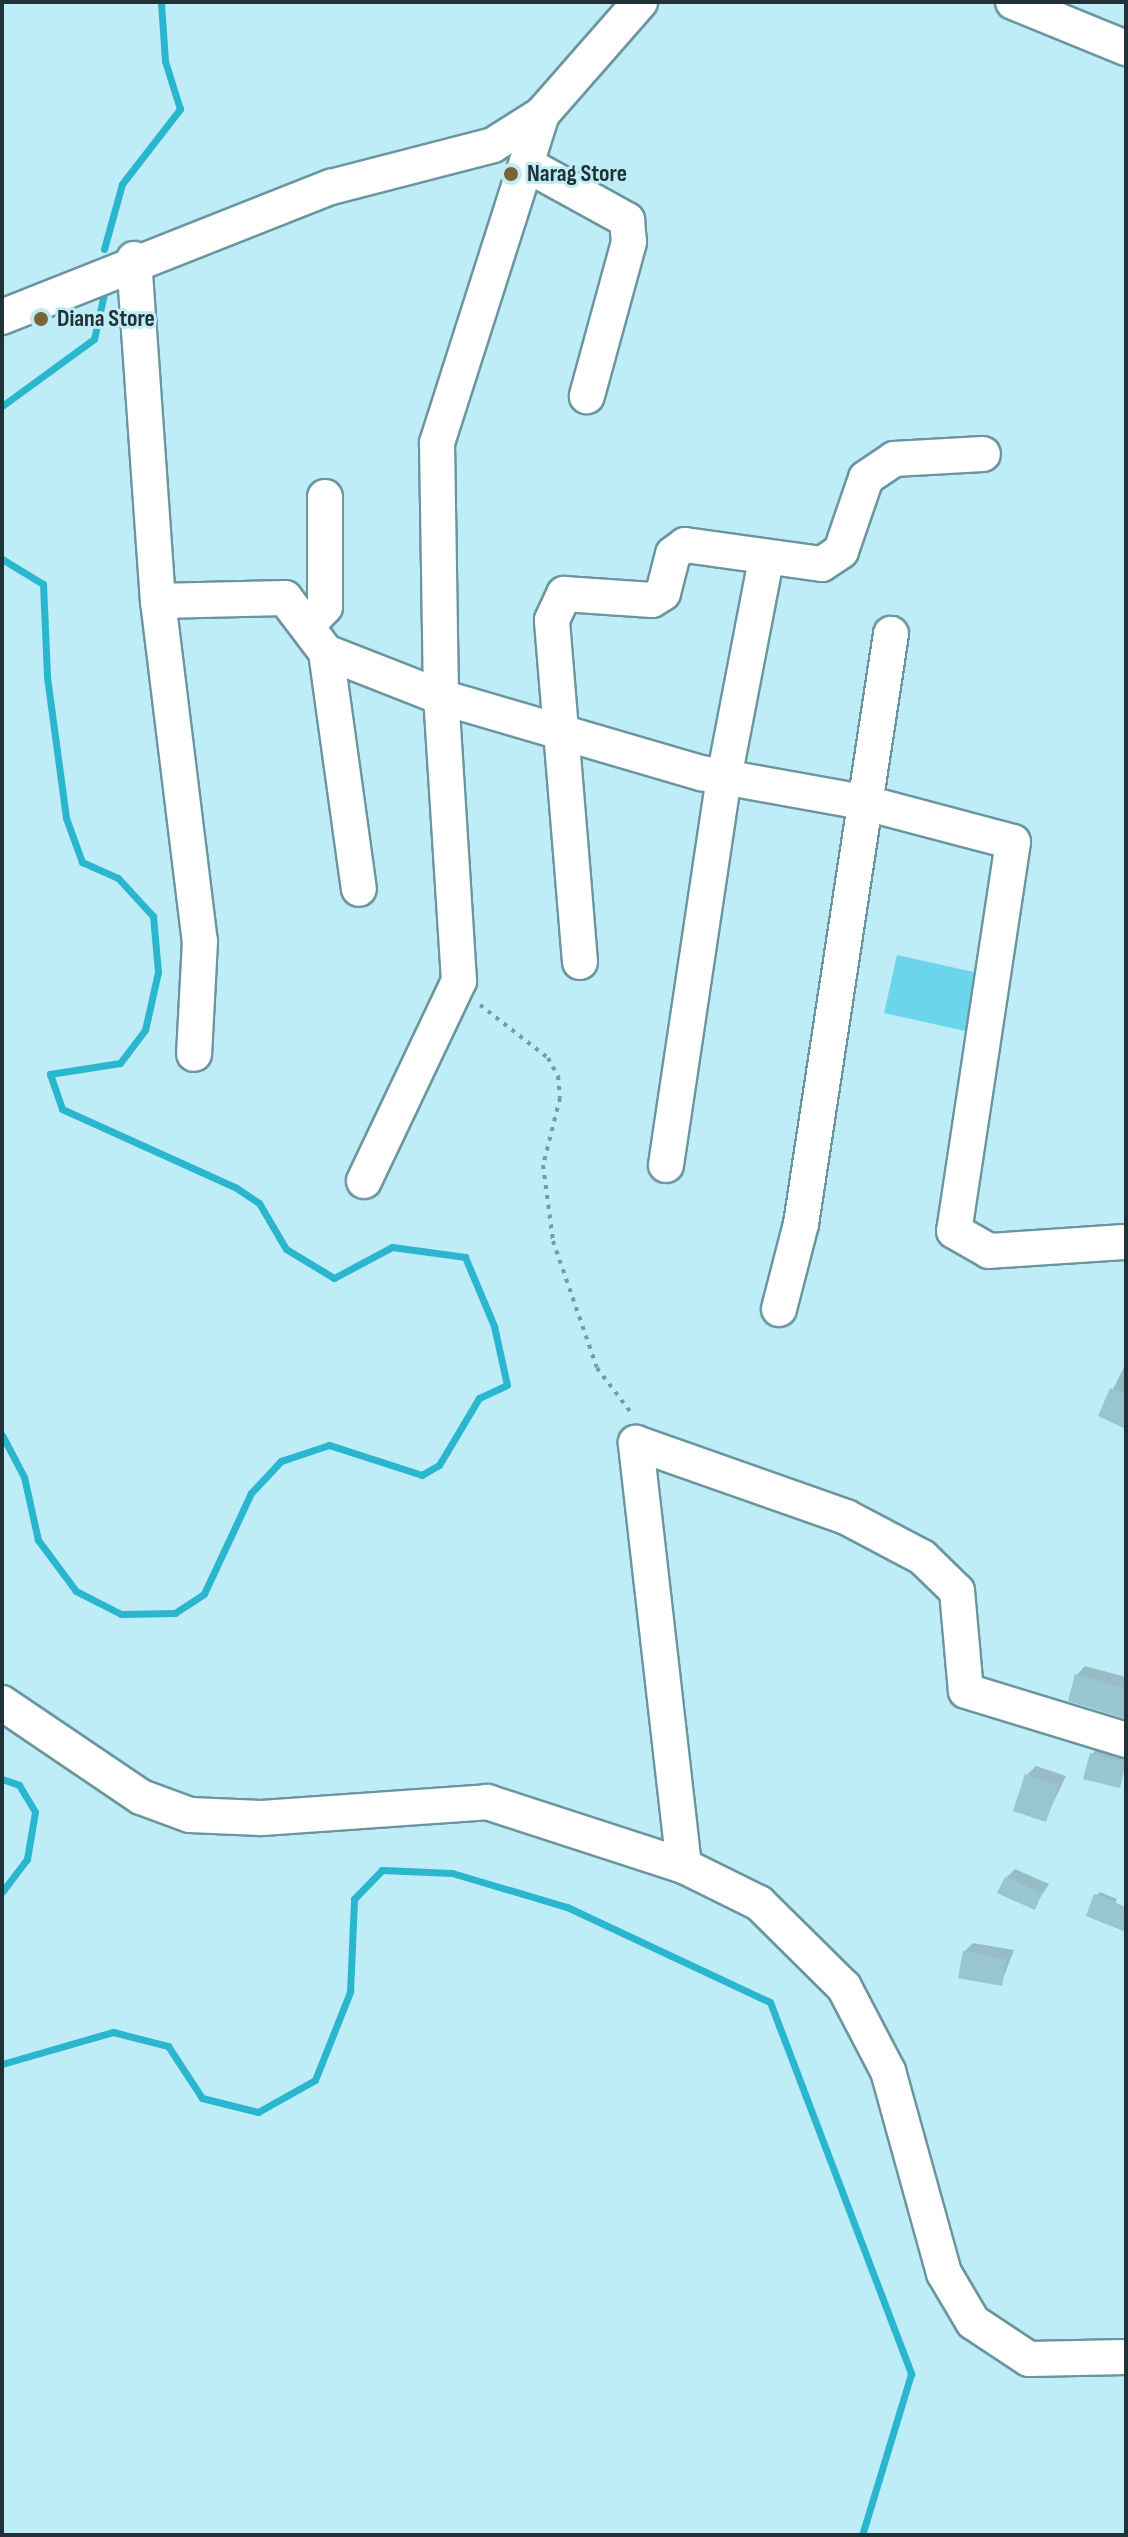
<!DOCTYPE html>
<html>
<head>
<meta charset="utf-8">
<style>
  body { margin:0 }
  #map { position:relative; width:1128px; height:2537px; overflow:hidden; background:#beecf7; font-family:"Sofia Sans Condensed",sans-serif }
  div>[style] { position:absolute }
  .green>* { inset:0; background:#6ad5eb }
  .shadow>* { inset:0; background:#0003 }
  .stream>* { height:7px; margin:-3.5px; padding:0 3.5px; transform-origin:3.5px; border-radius:3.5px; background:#2ab6cf }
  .building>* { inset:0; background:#98c5d0 }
  .path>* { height:4px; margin-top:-2px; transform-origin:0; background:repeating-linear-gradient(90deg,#799aa2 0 4px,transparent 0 10px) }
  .roads { filter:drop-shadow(2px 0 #6b96a0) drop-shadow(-2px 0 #6b96a0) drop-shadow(0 2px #6b96a0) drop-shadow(0 -2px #6b96a0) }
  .minor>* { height:34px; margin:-17px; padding:0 17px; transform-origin:17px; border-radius:17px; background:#fff }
  .dots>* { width:22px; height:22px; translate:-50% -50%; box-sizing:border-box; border:4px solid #beecf7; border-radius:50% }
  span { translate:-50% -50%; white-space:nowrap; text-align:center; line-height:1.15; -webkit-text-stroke:6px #beecf7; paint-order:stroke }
  .poi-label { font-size:24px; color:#203236; font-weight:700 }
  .left { translate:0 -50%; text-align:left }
  .frame { position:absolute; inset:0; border:4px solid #203236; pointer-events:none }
</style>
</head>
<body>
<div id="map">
  <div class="green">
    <i style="clip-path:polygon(897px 955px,978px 973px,965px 1031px,884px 1013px)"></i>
  </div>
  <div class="shadow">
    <i style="clip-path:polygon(1126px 1363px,1126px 1426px,1100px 1415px)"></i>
    <i style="clip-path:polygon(1085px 1666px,1126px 1677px,1126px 1718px,1077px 1675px)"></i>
    <i style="clip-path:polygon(1101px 1745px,1126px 1752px,1119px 1786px,1092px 1754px)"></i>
    <i style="clip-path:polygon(1036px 1766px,1066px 1776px,1045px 1820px,1027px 1775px)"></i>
    <i style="clip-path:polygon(1015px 1869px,1049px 1884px,1034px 1907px,1006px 1878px)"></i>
    <i style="clip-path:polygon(1100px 1892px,1117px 1899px,1110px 1918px,1096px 1896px)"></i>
    <i style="clip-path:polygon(973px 1943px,1014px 1950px,1001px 1984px,964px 1952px)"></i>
  </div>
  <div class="stream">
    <i style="left:104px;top:249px;width:67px;rotate:-74.5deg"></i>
    <i style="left:122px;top:184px;width:95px;rotate:-52.3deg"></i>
    <i style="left:180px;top:109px;width:50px;rotate:-107.4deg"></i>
    <i style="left:165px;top:61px;width:59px;rotate:-93.9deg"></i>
    <i style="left:2px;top:406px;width:114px;rotate:-36.1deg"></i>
    <i style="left:94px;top:339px;width:46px;rotate:-77.5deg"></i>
    <i style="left:2px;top:559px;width:48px;rotate:31.4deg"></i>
    <i style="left:43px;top:584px;width:93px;rotate:87.5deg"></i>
    <i style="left:47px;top:677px;width:142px;rotate:82.3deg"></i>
    <i style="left:66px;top:818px;width:47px;rotate:70deg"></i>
    <i style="left:82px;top:862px;width:39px;rotate:24deg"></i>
    <i style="left:118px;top:878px;width:52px;rotate:47.4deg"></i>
    <i style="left:153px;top:916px;width:56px;rotate:84.9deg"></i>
    <i style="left:158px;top:972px;width:59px;rotate:102.6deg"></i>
    <i style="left:145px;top:1030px;width:41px;rotate:127.1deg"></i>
    <i style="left:120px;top:1063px;width:71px;rotate:171.1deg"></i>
    <i style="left:50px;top:1074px;width:37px;rotate:71deg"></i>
    <i style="left:62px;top:1109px;width:190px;rotate:24.3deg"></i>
    <i style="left:235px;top:1187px;width:29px;rotate:34deg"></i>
    <i style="left:259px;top:1203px;width:53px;rotate:59.6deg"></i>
    <i style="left:286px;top:1249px;width:56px;rotate:31.1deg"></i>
    <i style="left:334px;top:1278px;width:66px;rotate:-28.1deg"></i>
    <i style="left:392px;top:1247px;width:74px;rotate:7.8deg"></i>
    <i style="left:465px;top:1257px;width:75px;rotate:67.2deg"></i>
    <i style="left:494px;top:1326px;width:60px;rotate:77.6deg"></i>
    <i style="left:507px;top:1385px;width:31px;rotate:155deg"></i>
    <i style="left:479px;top:1398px;width:78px;rotate:120.8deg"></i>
    <i style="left:439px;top:1465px;width:20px;rotate:150deg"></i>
    <i style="left:422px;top:1475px;width:98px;rotate:-162.1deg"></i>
    <i style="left:329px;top:1445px;width:51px;rotate:161.6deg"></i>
    <i style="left:281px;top:1461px;width:44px;rotate:133.2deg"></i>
    <i style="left:251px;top:1493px;width:111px;rotate:115deg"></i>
    <i style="left:204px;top:1594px;width:35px;rotate:147deg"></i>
    <i style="left:175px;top:1613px;width:54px;rotate:178.9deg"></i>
    <i style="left:121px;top:1614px;width:51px;rotate:-152.9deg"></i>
    <i style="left:76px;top:1591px;width:64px;rotate:-126.7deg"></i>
    <i style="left:38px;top:1540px;width:65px;rotate:-102.5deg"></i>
    <i style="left:24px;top:1477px;width:47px;rotate:-117.6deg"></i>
    <i style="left:2px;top:1779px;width:18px;rotate:19deg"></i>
    <i style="left:19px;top:1785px;width:31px;rotate:59deg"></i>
    <i style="left:35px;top:1812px;width:48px;rotate:99.7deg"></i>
    <i style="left:27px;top:1859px;width:41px;rotate:127.1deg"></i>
    <i style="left:2px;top:2064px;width:116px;rotate:-16.1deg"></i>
    <i style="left:113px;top:2032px;width:57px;rotate:14.3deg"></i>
    <i style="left:168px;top:2046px;width:62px;rotate:56.8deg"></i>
    <i style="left:202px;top:2098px;width:58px;rotate:14deg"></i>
    <i style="left:258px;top:2112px;width:65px;rotate:-29.3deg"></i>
    <i style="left:315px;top:2080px;width:95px;rotate:-68.3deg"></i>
    <i style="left:350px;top:1992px;width:93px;rotate:-87.5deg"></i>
    <i style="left:354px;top:1899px;width:40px;rotate:-46deg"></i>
    <i style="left:382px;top:1870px;width:70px;rotate:2.5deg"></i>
    <i style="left:452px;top:1873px;width:120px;rotate:16.5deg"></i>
    <i style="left:567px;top:1907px;width:224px;rotate:25.1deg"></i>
    <i style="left:770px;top:2002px;width:398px;rotate:69.2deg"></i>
    <i style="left:911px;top:2374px;width:168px;rotate:106.9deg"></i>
  </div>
  <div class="building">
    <i style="clip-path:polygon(1110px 1388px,1126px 1394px,1126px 1429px,1098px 1416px)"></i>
    <i style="clip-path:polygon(1075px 1674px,1126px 1688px,1126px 1719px,1068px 1701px)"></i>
    <i style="clip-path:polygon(1090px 1753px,1126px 1762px,1120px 1788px,1083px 1779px)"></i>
    <i style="clip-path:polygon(1025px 1774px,1059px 1785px,1046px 1822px,1013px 1811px)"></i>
    <i style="clip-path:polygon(1005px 1877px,1042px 1893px,1035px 1910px,997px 1893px)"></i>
    <i style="clip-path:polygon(1094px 1894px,1126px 1907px,1126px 1932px,1086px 1916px)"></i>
    <i style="clip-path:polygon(963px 1951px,1006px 1959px,1002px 1986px,958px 1978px)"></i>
  </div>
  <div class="path">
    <i style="left:480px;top:1005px;width:86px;rotate:37.9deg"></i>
    <i style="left:548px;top:1058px;width:21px;rotate:61deg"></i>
    <i style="left:558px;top:1076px;width:22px;rotate:85deg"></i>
    <i style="left:560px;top:1098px;width:69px;rotate:104.2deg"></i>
    <i style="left:543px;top:1165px;width:77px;rotate:82.5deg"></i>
    <i style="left:553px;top:1241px;width:134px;rotate:70.9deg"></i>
    <i style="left:597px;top:1368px;width:58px;rotate:52.7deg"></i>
  </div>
  <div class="roads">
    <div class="minor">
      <i style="left:1013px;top:2px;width:122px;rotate:22.2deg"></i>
      <i style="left:531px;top:167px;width:110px;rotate:28.9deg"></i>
      <i style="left:627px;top:220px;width:22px;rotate:85deg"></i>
      <i style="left:629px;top:242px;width:160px;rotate:105.3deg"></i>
      <i style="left:134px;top:259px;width:343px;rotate:86deg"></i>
      <i style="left:158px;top:601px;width:343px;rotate:83deg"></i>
      <i style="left:200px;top:941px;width:113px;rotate:93deg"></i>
      <i style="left:2px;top:317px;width:354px;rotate:-21.6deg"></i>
      <i style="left:331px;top:187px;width:167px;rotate:-14.5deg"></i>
      <i style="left:493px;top:145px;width:58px;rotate:-32.3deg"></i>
      <i style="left:542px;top:114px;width:149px;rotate:-48.8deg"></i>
      <i style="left:158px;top:601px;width:127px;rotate:-1.4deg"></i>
      <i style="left:285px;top:598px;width:68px;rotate:52.8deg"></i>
      <i style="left:326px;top:652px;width:123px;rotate:21.4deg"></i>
      <i style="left:441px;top:697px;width:271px;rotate:16.3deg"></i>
      <i style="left:701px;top:773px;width:164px;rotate:10.2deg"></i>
      <i style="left:862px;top:802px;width:156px;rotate:14.8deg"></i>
      <i style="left:1013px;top:842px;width:393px;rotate:98.6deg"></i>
      <i style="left:954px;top:1231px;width:40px;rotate:29.7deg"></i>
      <i style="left:989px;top:1251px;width:137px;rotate:-3.8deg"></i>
      <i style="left:308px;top:625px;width:25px;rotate:-47deg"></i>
      <i style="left:325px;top:607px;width:110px;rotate:-90deg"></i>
      <i style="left:326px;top:652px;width:239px;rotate:82.1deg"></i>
      <i style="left:580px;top:962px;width:343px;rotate:-94.7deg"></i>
      <i style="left:552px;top:620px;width:29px;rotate:-65deg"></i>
      <i style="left:564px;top:594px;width:88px;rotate:3.9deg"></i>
      <i style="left:652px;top:600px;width:13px;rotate:-32deg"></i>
      <i style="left:663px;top:593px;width:40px;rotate:-75.6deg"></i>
      <i style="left:673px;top:554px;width:15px;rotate:-37deg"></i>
      <i style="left:685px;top:545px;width:138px;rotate:7.9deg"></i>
      <i style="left:822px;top:564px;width:23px;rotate:-34deg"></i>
      <i style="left:841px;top:551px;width:77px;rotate:-71.1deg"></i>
      <i style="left:866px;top:478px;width:34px;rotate:-34deg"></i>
      <i style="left:894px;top:459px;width:89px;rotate:-3.2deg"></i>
      <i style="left:666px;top:1165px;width:391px;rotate:-81.5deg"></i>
      <i style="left:724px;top:778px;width:222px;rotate:-79.1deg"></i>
      <i style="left:364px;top:1181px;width:221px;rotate:-64.6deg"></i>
      <i style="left:459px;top:981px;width:285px;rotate:-93.6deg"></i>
      <i style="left:441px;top:697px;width:254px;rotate:-90.9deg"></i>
      <i style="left:437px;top:443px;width:345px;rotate:-72.3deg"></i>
      <i style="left:779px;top:1309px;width:88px;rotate:-75.5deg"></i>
      <i style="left:801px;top:1224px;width:597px;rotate:-81.33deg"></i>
      <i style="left:2px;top:1703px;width:168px;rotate:34.1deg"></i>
      <i style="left:141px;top:1797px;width:52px;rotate:20.2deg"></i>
      <i style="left:190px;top:1815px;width:71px;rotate:2.4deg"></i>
      <i style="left:261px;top:1818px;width:227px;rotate:-4deg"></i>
      <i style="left:487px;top:1802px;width:207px;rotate:18deg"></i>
      <i style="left:684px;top:1866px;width:84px;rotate:26.3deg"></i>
      <i style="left:759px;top:1903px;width:120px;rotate:44.7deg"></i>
      <i style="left:844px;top:1987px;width:95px;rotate:62.4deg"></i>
      <i style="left:888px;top:2071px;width:210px;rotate:74.5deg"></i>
      <i style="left:944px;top:2273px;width:57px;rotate:59.4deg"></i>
      <i style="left:973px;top:2322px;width:67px;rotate:33.5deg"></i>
      <i style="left:1029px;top:2359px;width:97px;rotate:-1.2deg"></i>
      <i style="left:684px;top:1866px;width:426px;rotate:-96.5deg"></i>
      <i style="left:636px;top:1443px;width:223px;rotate:19.4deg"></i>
      <i style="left:846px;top:1517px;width:86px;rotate:27.8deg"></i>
      <i style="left:922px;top:1557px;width:49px;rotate:44.2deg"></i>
      <i style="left:957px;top:1591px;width:100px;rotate:84.9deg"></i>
      <i style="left:966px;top:1691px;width:167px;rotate:17deg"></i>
    </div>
  </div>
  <div class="dots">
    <i style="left:511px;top:174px;background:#7b6334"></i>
    <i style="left:41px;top:319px;background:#7b6334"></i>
  </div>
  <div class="poi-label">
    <span class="left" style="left:527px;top:174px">Narag Store</span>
    <span class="left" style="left:57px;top:319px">Diana Store</span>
  </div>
  <div class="frame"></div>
</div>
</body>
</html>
